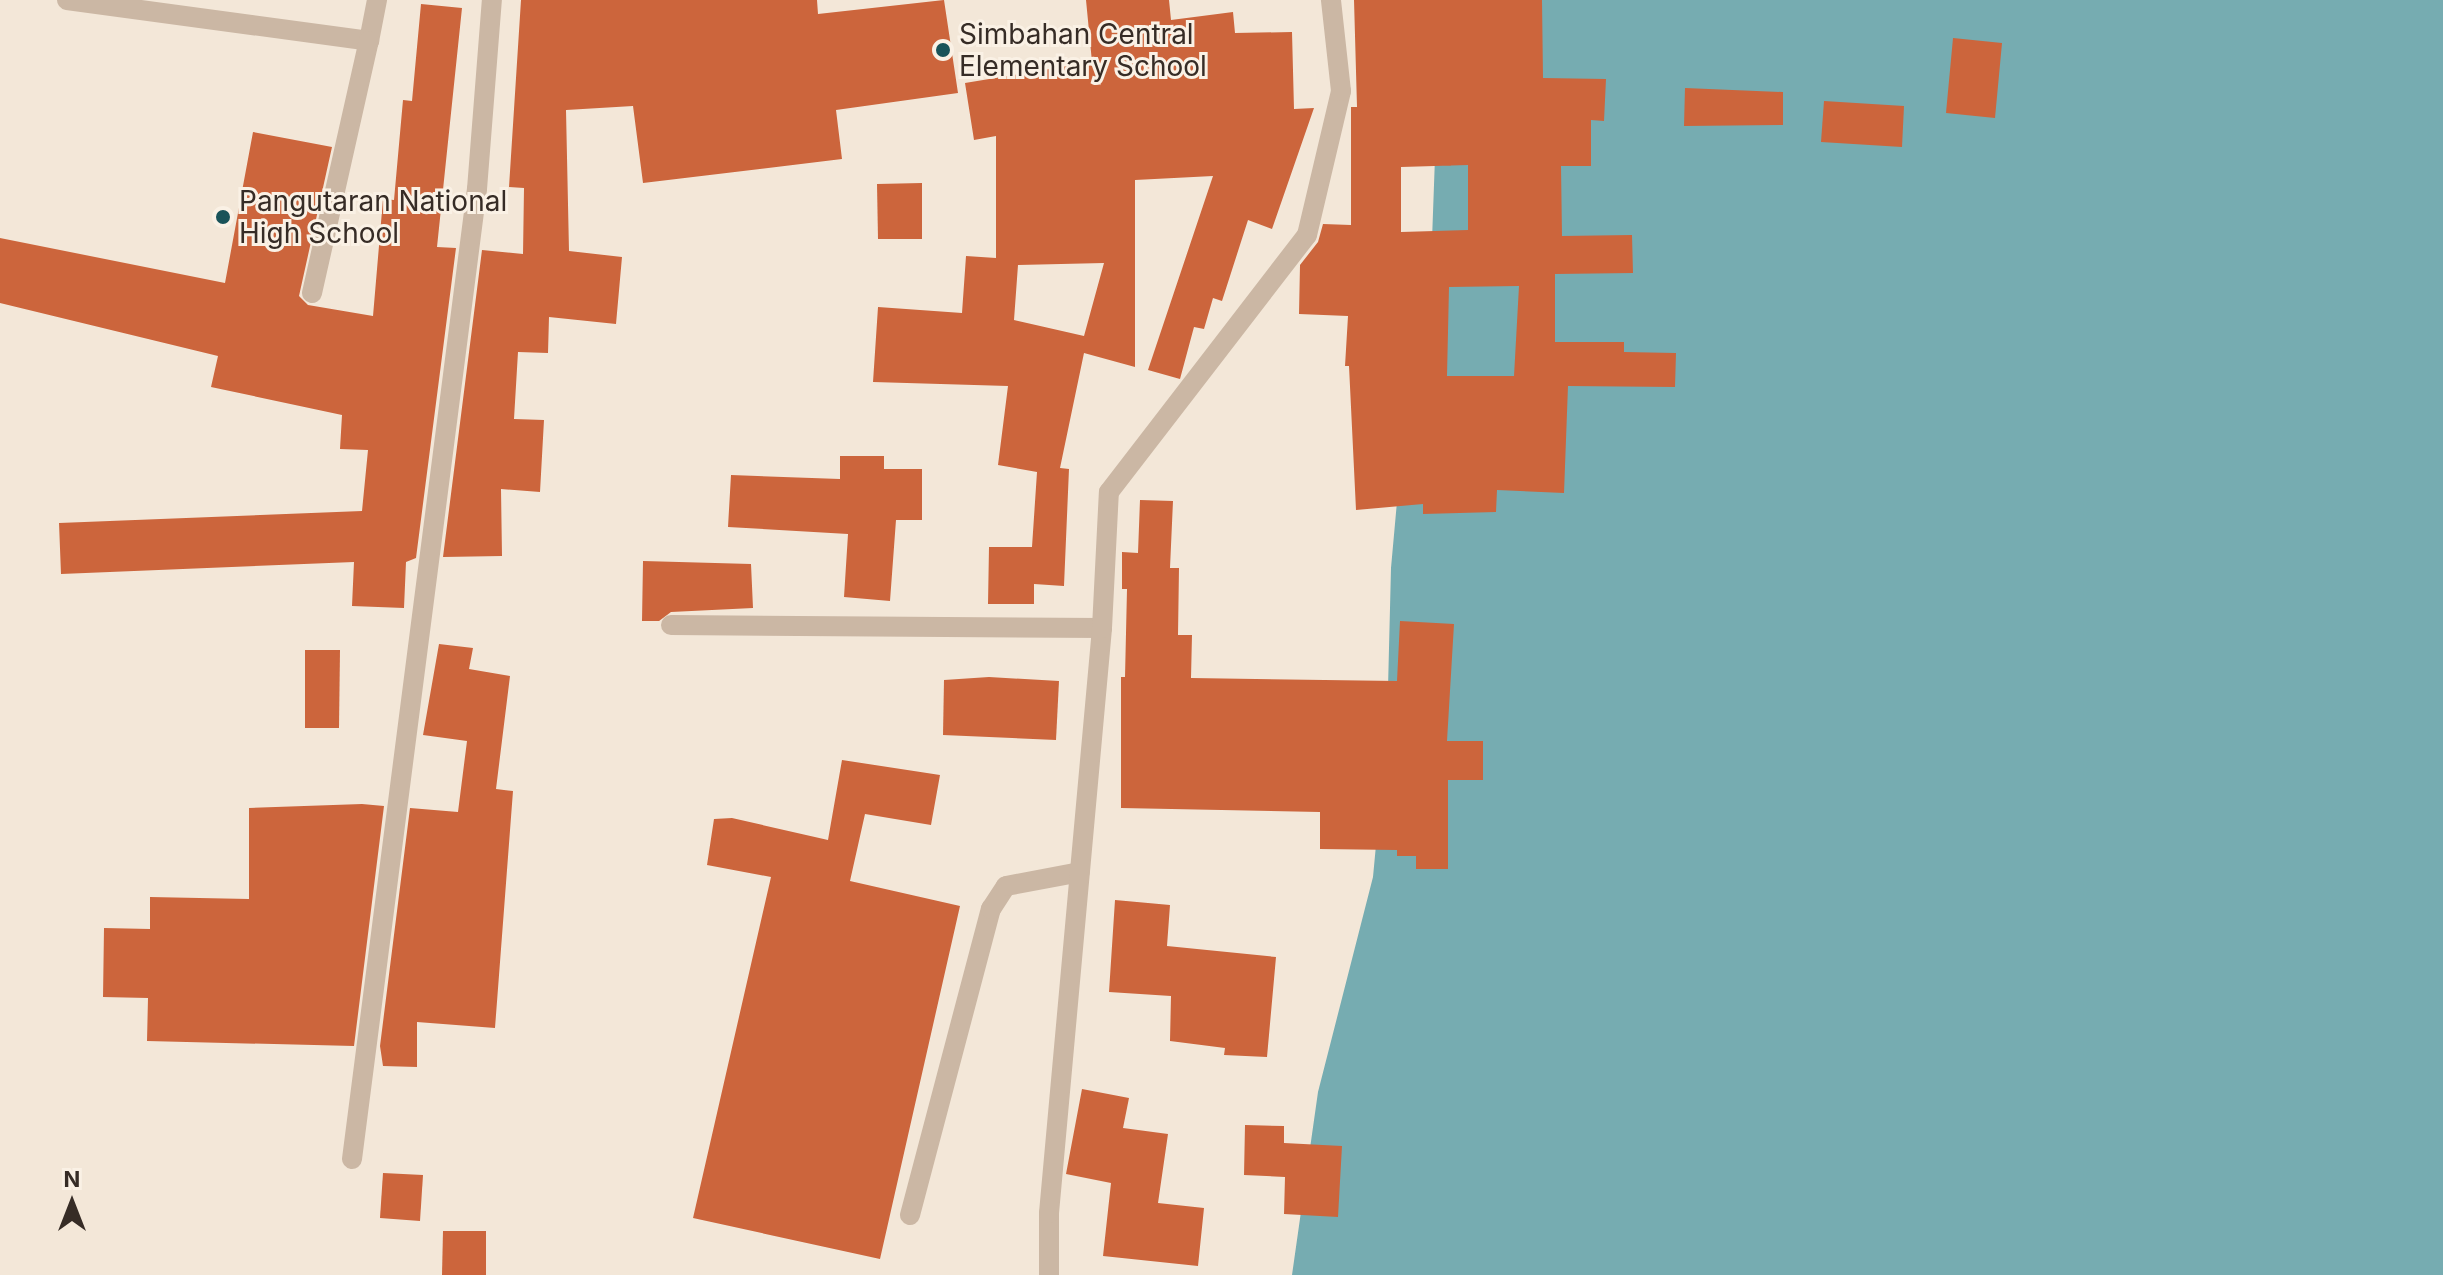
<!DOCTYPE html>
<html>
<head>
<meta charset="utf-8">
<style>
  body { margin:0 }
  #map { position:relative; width:2443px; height:1275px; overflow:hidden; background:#f3e7d8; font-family:Inter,sans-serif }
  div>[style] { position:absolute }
  .water>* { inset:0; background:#76acb1 }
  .building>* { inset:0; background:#cc653c }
  .lane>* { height:20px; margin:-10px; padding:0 10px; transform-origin:10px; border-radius:10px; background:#cbb7a4 }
  .street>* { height:20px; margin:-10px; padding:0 10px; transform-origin:10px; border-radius:10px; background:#cbb7a4 }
  .dots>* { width:22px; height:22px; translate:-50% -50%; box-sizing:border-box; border:4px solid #faf1e5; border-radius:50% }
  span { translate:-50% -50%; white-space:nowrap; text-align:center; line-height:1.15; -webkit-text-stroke:6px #faf1e5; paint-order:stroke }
  .poi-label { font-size:28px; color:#362c26 }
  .left { translate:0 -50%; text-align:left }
  .north { position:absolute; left:32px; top:1163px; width:80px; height:80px; -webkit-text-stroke:6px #faf1e5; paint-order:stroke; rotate:0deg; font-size:22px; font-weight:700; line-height:32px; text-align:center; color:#362c26 }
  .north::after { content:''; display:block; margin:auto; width:28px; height:36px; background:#362c26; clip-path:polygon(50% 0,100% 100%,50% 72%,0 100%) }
</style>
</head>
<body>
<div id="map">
  <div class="water">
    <i style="clip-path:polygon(1399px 0,2443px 0,2443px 1275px,1292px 1275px,1318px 1092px,1373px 877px,1387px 728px,1391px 568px,1404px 424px,1432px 240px,1435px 157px)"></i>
  </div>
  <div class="building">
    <i style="clip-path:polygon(521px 0,817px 0,818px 14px,944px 0,958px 93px,836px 110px,842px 159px,643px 183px,633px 106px,566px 110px,569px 251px,622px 257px,616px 324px,549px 317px,548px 353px,518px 352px,514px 419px,544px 420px,540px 492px,501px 489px,502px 556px,443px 557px,482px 250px,523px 254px,524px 188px,509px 187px)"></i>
    <i style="clip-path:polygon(evenodd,1086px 0,1169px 0,1171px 20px,1233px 12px,1235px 33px,1292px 32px,1294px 109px,1314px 108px,1272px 229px,1248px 220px,1222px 301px,1213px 298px,1204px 329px,1194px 327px,1180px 379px,1148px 370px,1213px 176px,1135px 180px,1135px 367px,1084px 353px,1060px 468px,1069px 469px,1064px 586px,1034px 584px,1034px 604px,988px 604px,989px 547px,1032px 547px,1037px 472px,998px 465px,1008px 386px,873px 382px,878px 307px,962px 313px,966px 256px,996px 258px,996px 136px,974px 140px,965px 83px,1092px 62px,1086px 0,1104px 263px,1084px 336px,1014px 320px,1018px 265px,1104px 263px)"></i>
    <i style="clip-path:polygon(evenodd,1354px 0,1542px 0,1543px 78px,1606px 79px,1604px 121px,1591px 120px,1591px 166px,1561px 166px,1562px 236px,1632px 235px,1633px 273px,1555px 274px,1555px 342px,1624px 342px,1624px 352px,1676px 353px,1675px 387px,1568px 386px,1564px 493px,1497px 490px,1496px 512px,1423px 514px,1423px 504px,1356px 510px,1349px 366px,1345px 366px,1348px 316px,1299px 314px,1300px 265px,1318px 242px,1323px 224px,1351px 225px,1351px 107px,1357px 107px,1354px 0,1468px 165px,1468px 230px,1401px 232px,1401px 167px,1468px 165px,1354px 0,1519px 286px,1514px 376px,1447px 376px,1449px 287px,1519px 286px)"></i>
    <i style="clip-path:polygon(421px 4px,462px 8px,437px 247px,456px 248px,416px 558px,406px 562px,404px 608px,352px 606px,354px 562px,61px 574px,59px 523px,362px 511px,368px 450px,340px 449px,342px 415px,211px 387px,218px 356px,0 303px,0 238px,225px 283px,253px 132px,332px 147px,299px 296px,308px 305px,373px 316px,383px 199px,394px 200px,403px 100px,412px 101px)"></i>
    <i style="clip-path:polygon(1953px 38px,2002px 43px,1995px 118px,1946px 113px)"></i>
    <i style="clip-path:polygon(1685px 88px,1783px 92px,1783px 125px,1684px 126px)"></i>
    <i style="clip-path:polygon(1824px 101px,1904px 106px,1902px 147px,1821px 142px)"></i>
    <i style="clip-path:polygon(922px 183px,922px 239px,878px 239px,877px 184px)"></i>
    <i style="clip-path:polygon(840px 456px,884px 456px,884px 469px,922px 469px,922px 520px,896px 520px,890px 601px,844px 597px,848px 534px,728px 527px,731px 475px,840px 479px)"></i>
    <i style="clip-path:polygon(1140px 500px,1173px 501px,1170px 568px,1179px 568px,1178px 635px,1192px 635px,1191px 678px,1397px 681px,1400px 621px,1454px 624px,1447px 741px,1483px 741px,1483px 780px,1448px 780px,1448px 869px,1416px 869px,1416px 856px,1397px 856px,1397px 850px,1320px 849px,1320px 812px,1121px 808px,1121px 677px,1125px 677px,1127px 589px,1122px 589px,1122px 552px,1138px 553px)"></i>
    <i style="clip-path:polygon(643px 561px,751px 564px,753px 608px,671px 612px,659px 621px,642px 621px)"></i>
    <i style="clip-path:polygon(439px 644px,473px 648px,469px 669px,510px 676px,496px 789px,513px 791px,495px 1028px,417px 1022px,417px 1067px,383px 1066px,380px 1046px,410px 808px,458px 812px,467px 741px,423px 735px)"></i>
    <i style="clip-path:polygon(305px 650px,340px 650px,339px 728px,305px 728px)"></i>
    <i style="clip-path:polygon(989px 677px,1059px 681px,1056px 740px,943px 735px,944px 680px)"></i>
    <i style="clip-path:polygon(842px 760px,940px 775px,931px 825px,865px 814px,850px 881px,960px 906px,880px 1259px,693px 1218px,771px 877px,707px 865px,714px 819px,732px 818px,828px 840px)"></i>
    <i style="clip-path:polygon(362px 804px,384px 806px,354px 1046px,147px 1041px,148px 998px,103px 997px,104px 928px,150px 929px,150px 897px,249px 899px,249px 808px)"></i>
    <i style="clip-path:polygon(1115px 900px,1170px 905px,1167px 946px,1276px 957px,1267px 1057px,1224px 1055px,1225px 1048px,1170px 1041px,1171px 996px,1109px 992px)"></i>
    <i style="clip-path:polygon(1082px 1089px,1129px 1098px,1123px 1128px,1168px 1134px,1158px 1203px,1204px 1208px,1198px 1266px,1103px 1256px,1111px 1183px,1066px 1174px)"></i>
    <i style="clip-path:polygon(1245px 1125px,1284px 1126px,1284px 1143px,1342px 1146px,1338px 1217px,1284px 1214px,1285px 1177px,1244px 1175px)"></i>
    <i style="clip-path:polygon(383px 1173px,423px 1175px,420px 1221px,380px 1218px)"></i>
    <i style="clip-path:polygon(443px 1231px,486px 1231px,486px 1275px,442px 1275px)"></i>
  </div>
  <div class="lane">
    <i style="left:67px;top:0;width:305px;rotate:7.7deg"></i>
    <i style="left:369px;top:41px;width:42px;rotate:-79deg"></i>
    <i style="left:312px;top:293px;width:258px;rotate:-77.3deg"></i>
    <i style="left:910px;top:1215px;width:317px;rotate:-75.2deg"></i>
    <i style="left:991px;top:909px;width:27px;rotate:-57deg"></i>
    <i style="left:1006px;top:886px;width:75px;rotate:-10.7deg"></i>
  </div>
  <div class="street">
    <i style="left:671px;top:625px;width:431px;rotate:0.4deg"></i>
    <i style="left:352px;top:1159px;width:978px;rotate:-82.66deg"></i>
    <i style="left:477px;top:189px;width:190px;rotate:-85.5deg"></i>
    <i style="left:1049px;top:1275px;width:62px;rotate:-90deg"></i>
    <i style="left:1049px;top:1213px;width:587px;rotate:-84.82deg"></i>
    <i style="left:1102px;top:628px;width:136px;rotate:-87.1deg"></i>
    <i style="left:1109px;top:492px;width:324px;rotate:-52.4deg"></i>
    <i style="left:1307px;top:235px;width:148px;rotate:-76.7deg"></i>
    <i style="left:1341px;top:91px;width:92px;rotate:-96.3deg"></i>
  </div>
  <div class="dots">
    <i style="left:943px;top:50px;background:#195359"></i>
    <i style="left:223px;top:217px;background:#195359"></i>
  </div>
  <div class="poi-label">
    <span class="left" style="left:959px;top:50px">Simbahan Central<br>Elementary School</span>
    <span class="left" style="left:239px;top:217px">Pangutaran National<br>High School</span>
  </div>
  <div class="north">N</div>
</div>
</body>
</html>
